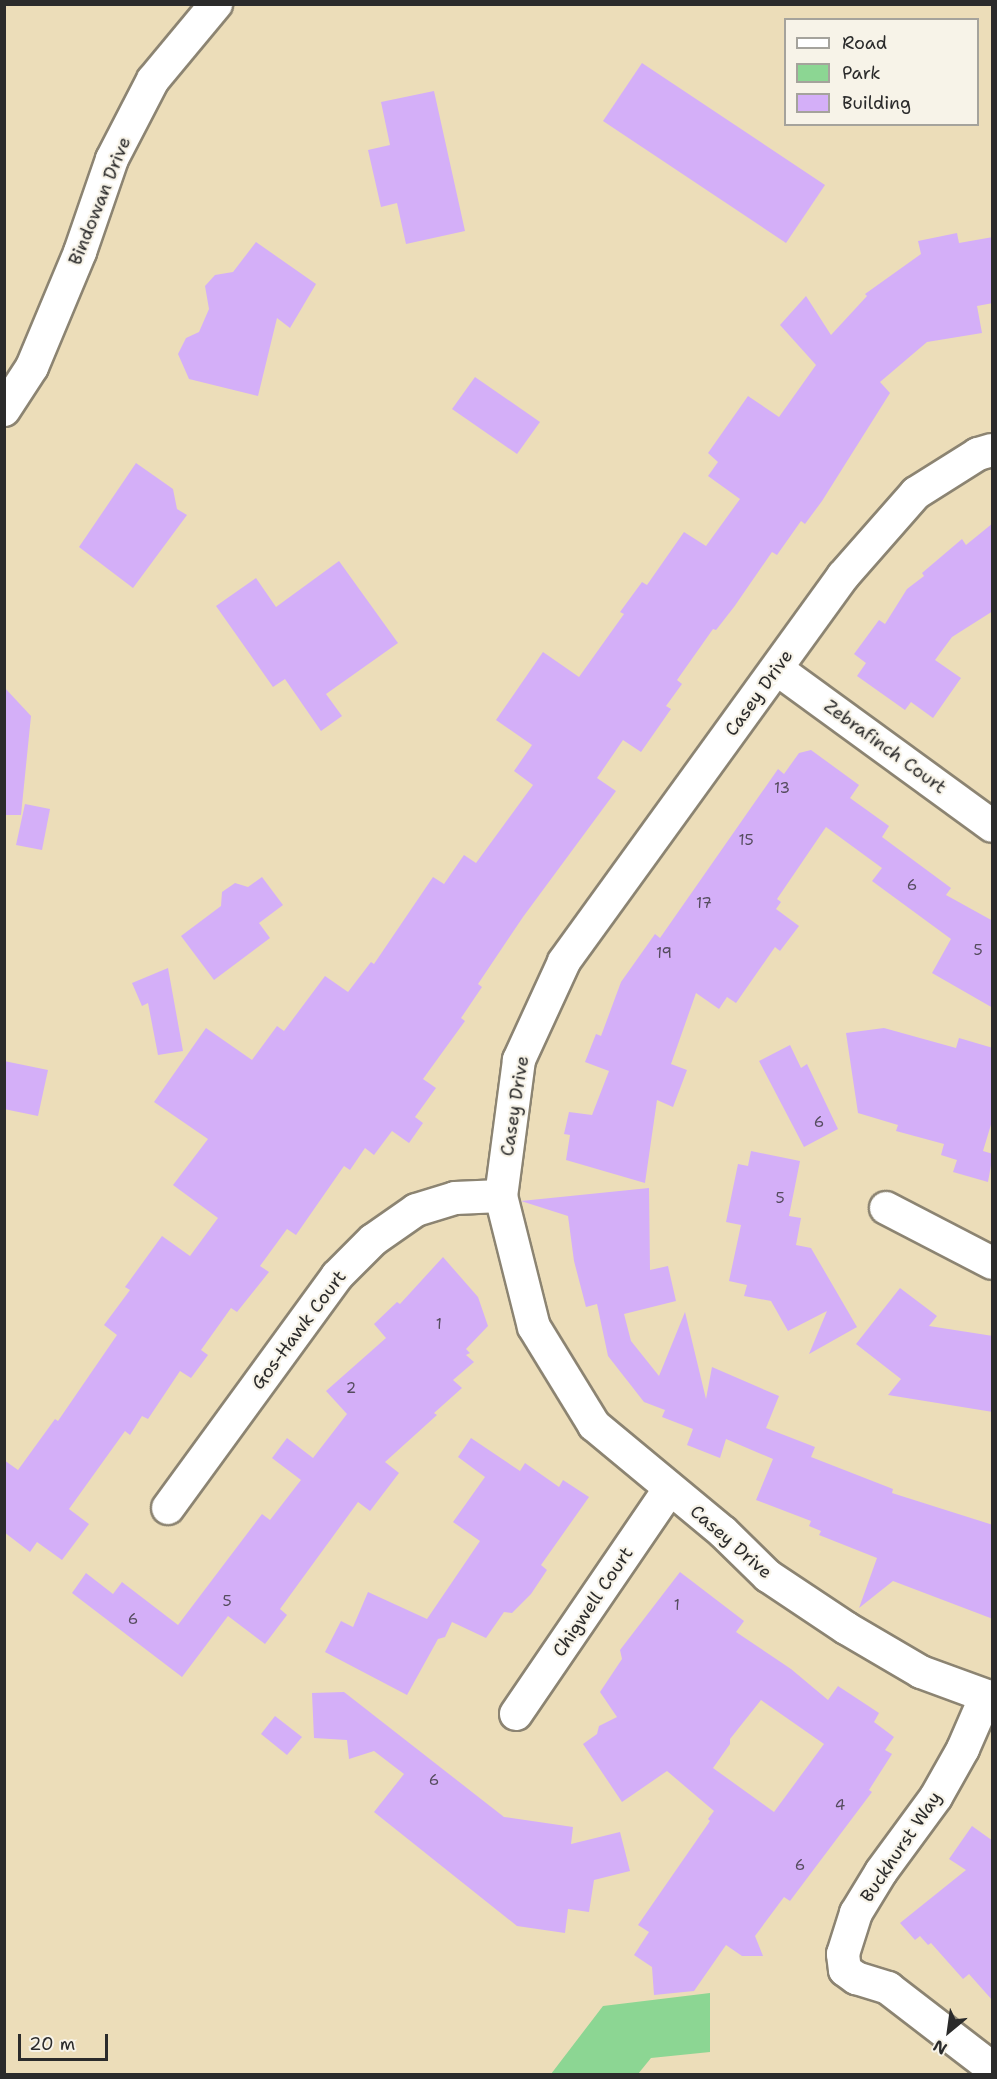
<!DOCTYPE html>
<html>
<head>
<meta charset="utf-8">
<style>
  body { margin:0 }
  #map { position:relative; width:997px; height:2079px; overflow:hidden; background:#ecddb9; font-family:"Shantell Sans",sans-serif }
  div>[style] { position:absolute }
  .green>* { inset:0; background:#8cd693 }
  .building>* { inset:0; background:#d4aff8 }
  .roads { filter:drop-shadow(2px 0 #8c8472) drop-shadow(-2px 0 #8c8472) drop-shadow(0 2px #8c8472) drop-shadow(0 -2px #8c8472) }
  .street>* { height:32px; margin:-16px; padding:0 16px; transform-origin:16px; border-radius:16px; background:#fff }
  span { translate:-50% -50%; white-space:nowrap; text-align:center; line-height:1.15; -webkit-text-stroke:4.5px #f7f3e8; paint-order:stroke }
  .number-label { font-size:15px; color:#554c5e }
  .number-label span { -webkit-text-stroke-width:0 }
  .street-label { font-size:18px; color:#2b2b2b }
  .frame { position:absolute; inset:0; border:6px solid #2b2b2b; pointer-events:none }
  .legend { position:absolute; left:784px; top:18px; width:195px; height:108px; box-sizing:border-box; background:#f7f3e8; border:2px solid #a5a39c; margin:0; padding:8px 10px; list-style:none; font-size:18px; color:#2b2b2b }
  .legend li { display:flex; align-items:center; gap:12px; height:30px }
  .legend b { width:30px; border:2px solid #a5a39c }
  .north { position:absolute; left:919px; top:2001px; width:60px; height:60px; -webkit-text-stroke:4px #f7f3e8; paint-order:stroke; rotate:209deg; font-size:16px; font-weight:700; line-height:24px; text-align:center; color:#2b2b2b }
  .north::after { content:''; display:block; margin:auto; width:21px; height:27px; background:#2b2b2b; clip-path:polygon(50% 0,100% 100%,50% 72%,0 100%) }
  .scale { position:absolute; left:18px; top:2034px; width:90px; height:27px; box-sizing:border-box; border:3px solid #2b2b2b; border-top:0; padding-left:8px; font-size:18px; line-height:21px; white-space:nowrap; color:#2b2b2b; -webkit-text-stroke:4px #f7f3e8; paint-order:stroke }
</style>
</head>
<body>
<div id="map">
  <div class="green">
    <i style="clip-path:polygon(710px 1993px,710px 2052px,651px 2058px,638px 2074px,551px 2074px,603px 2006px)"></i>
  </div>
  <div class="building">
    <i style="clip-path:polygon(642px 63px,825px 185px,786px 243px,603px 121px)"></i>
    <i style="clip-path:polygon(434px 91px,465px 231px,406px 244px,397px 203px,381px 207px,368px 150px,390px 145px,381px 102px)"></i>
    <i style="clip-path:polygon(957px 233px,959px 243px,993px 237px,993px 303px,977px 306px,982px 333px,927px 342px,880px 382px,890px 393px,822px 501px,805px 524px,801px 521px,777px 555px,772px 552px,734px 607px,716px 630px,713px 629px,677px 680px,682px 684px,666px 706px,671px 709px,641px 752px,623px 740px,597px 778px,616px 791px,523px 917px,478px 984px,482px 987px,461px 1018px,465px 1021px,423px 1079px,436px 1088px,415px 1117px,423px 1123px,409px 1143px,392px 1131px,374px 1155px,365px 1148px,350px 1170px,344px 1166px,296px 1235px,287px 1229px,260px 1266px,269px 1272px,237px 1312px,231px 1308px,201px 1350px,208px 1355px,191px 1378px,180px 1371px,148px 1419px,142px 1416px,130px 1435px,125px 1431px,69px 1509px,89px 1524px,62px 1560px,37px 1542px,30px 1552px,4px 1532px,4px 1460px,18px 1470px,55px 1419px,58px 1421px,117px 1335px,104px 1325px,130px 1290px,125px 1287px,162px 1236px,190px 1256px,218px 1218px,173px 1185px,208px 1139px,154px 1102px,206px 1028px,252px 1060px,277px 1026px,284px 1031px,325px 976px,348px 992px,371px 962px,374px 964px,433px 877px,444px 884px,464px 855px,476px 863px,533px 785px,514px 771px,532px 745px,496px 720px,543px 652px,579px 677px,624px 614px,620px 612px,642px 582px,647px 585px,684px 532px,706px 546px,740px 499px,708px 476px,718px 462px,708px 453px,748px 396px,779px 417px,816px 365px,780px 325px,806px 296px,831px 335px,867px 296px,865px 294px,921px 254px,918px 241px)"></i>
    <i style="clip-path:polygon(256px 242px,316px 284px,290px 328px,277px 318px,258px 396px,189px 379px,178px 354px,186px 338px,199px 332px,209px 309px,205px 286px,215px 275px,233px 272px)"></i>
    <i style="clip-path:polygon(475px 377px,540px 422px,517px 454px,452px 409px)"></i>
    <i style="clip-path:polygon(136px 463px,173px 489px,177px 509px,187px 515px,133px 588px,79px 547px)"></i>
    <i style="clip-path:polygon(993px 523px,993px 611px,952px 637px,935px 660px,961px 678px,933px 718px,911px 702px,905px 710px,857px 676px,866px 663px,854px 654px,879px 620px,885px 624px,907px 589px,924px 576px,922px 573px,962px 539px,966px 545px)"></i>
    <i style="clip-path:polygon(339px 561px,398px 643px,326px 694px,342px 716px,321px 731px,285px 679px,273px 687px,216px 606px,256px 578px,276px 607px)"></i>
    <i style="clip-path:polygon(4px 687px,31px 716px,21px 815px,4px 815px)"></i>
    <i style="clip-path:polygon(811px 750px,859px 785px,850px 798px,889px 826px,882px 837px,951px 888px,946px 895px,993px 921px,993px 1008px,932px 973px,951px 939px,872px 881px,882px 868px,826px 827px,777px 899px,781px 902px,776px 909px,799px 926px,780px 951px,775px 947px,736px 1003px,727px 997px,719px 1009px,696px 993px,671px 1064px,687px 1070px,673px 1107px,657px 1100px,645px 1183px,566px 1160px,570px 1135px,564px 1134px,569px 1112px,592px 1115px,609px 1071px,585px 1062px,596px 1034px,601px 1036px,621px 982px,655px 934px,660px 938px,778px 769px,784px 774px,799px 753px)"></i>
    <i style="clip-path:polygon(25px 804px,50px 809px,42px 850px,16px 845px)"></i>
    <i style="clip-path:polygon(262px 877px,283px 905px,259px 923px,270px 938px,214px 980px,181px 936px,221px 906px,222px 892px,235px 883px,248px 887px)"></i>
    <i style="clip-path:polygon(168px 968px,183px 1051px,158px 1055px,148px 1003px,142px 1006px,132px 983px)"></i>
    <i style="clip-path:polygon(884px 1028px,956px 1048px,959px 1038px,993px 1048px,993px 1118px,983px 1151px,993px 1154px,988px 1182px,953px 1172px,957px 1160px,941px 1155px,944px 1144px,896px 1131px,898px 1125px,858px 1113px,846px 1033px)"></i>
    <i style="clip-path:polygon(790px 1045px,801px 1068px,807px 1064px,838px 1129px,804px 1147px,759px 1061px)"></i>
    <i style="clip-path:polygon(4px 1061px,48px 1070px,38px 1116px,4px 1109px)"></i>
    <i style="clip-path:polygon(751px 1151px,800px 1161px,789px 1216px,801px 1218px,796px 1245px,811px 1248px,857px 1327px,809px 1354px,827px 1311px,788px 1331px,771px 1301px,744px 1296px,747px 1285px,729px 1281px,741px 1225px,726px 1222px,738px 1164px,748px 1166px)"></i>
    <i style="clip-path:polygon(649px 1188px,650px 1270px,668px 1266px,676px 1301px,624px 1314px,631px 1341px,659px 1376px,685px 1312px,706px 1399px,712px 1367px,779px 1396px,766px 1428px,815px 1447px,811px 1457px,893px 1489px,892px 1493px,993px 1525px,993px 1619px,893px 1581px,859px 1608px,877px 1558px,819px 1535px,821px 1531px,809px 1526px,811px 1521px,756px 1500px,773px 1459px,726px 1439px,720px 1458px,687px 1445px,693px 1429px,662px 1417px,665px 1410px,644px 1402px,608px 1356px,597px 1304px,586px 1307px,574px 1261px,568px 1216px,521px 1201px)"></i>
    <i style="clip-path:polygon(443px 1257px,478px 1297px,488px 1326px,466px 1349px,470px 1353px,466px 1355px,474px 1362px,453px 1380px,462px 1388px,434px 1413px,437px 1415px,385px 1462px,399px 1473px,370px 1511px,358px 1502px,280px 1609px,287px 1615px,265px 1644px,228px 1616px,182px 1677px,72px 1593px,86px 1573px,113px 1594px,122px 1582px,178px 1625px,262px 1514px,270px 1520px,301px 1480px,272px 1458px,287px 1438px,313px 1458px,347px 1414px,326px 1391px,386px 1338px,374px 1324px,397px 1302px,400px 1304px)"></i>
    <i style="clip-path:polygon(900px 1288px,937px 1316px,929px 1326px,993px 1336px,993px 1412px,888px 1395px,901px 1379px,856px 1344px)"></i>
    <i style="clip-path:polygon(471px 1438px,520px 1471px,525px 1463px,559px 1487px,563px 1480px,589px 1497px,541px 1565px,547px 1570px,531px 1594px,512px 1613px,504px 1612px,486px 1638px,452px 1622px,445px 1637px,438px 1639px,407px 1695px,325px 1652px,341px 1621px,353px 1627px,368px 1592px,427px 1619px,480px 1541px,453px 1522px,485px 1477px,458px 1457px)"></i>
    <i style="clip-path:polygon(evenodd,680px 1572px,744px 1621px,736px 1632px,791px 1669px,828px 1700px,838px 1686px,879px 1713px,874px 1722px,894px 1737px,885px 1750px,892px 1754px,869px 1790px,872px 1792px,790px 1901px,784px 1897px,755px 1936px,763px 1956px,742px 1956px,726px 1945px,694px 1991px,654px 1995px,652px 1967px,634px 1955px,649px 1932px,638px 1925px,710px 1821px,708px 1819px,714px 1811px,667px 1771px,622px 1802px,583px 1744px,597px 1734px,599px 1726px,617px 1717px,600px 1692px,622px 1659px,620px 1650px,680px 1572px,761px 1700px,824px 1744px,774px 1812px,713px 1768px,730px 1744px,730px 1739px,761px 1700px)"></i>
    <i style="clip-path:polygon(344px 1692px,504px 1817px,573px 1827px,571px 1844px,620px 1832px,630px 1871px,594px 1880px,589px 1912px,568px 1909px,565px 1933px,517px 1926px,374px 1812px,404px 1774px,374px 1751px,349px 1759px,347px 1740px,314px 1738px,312px 1693px)"></i>
    <i style="clip-path:polygon(275px 1716px,302px 1737px,287px 1755px,261px 1734px)"></i>
    <i style="clip-path:polygon(972px 1826px,993px 1841px,993px 2001px,969px 1974px,963px 1979px,931px 1943px,928px 1945px,920px 1936px,915px 1940px,900px 1923px,966px 1870px,949px 1859px)"></i>
  </div>
  <div class="roads">
    <div class="street">
      <i style="left:4px;top:410px;width:51px;rotate:-56.9deg"></i>
      <i style="left:32px;top:367px;width:125px;rotate:-67.3deg"></i>
      <i style="left:80px;top:252px;width:98px;rotate:-71deg"></i>
      <i style="left:112px;top:159px;width:89px;rotate:-62.6deg"></i>
      <i style="left:153px;top:80px;width:99px;rotate:-50.3deg"></i>
      <i style="left:992px;top:450px;width:15px;rotate:164deg"></i>
      <i style="left:978px;top:454px;width:73px;rotate:147.8deg"></i>
      <i style="left:916px;top:493px;width:111px;rotate:131.3deg"></i>
      <i style="left:843px;top:576px;width:476px;rotate:125.9deg"></i>
      <i style="left:564px;top:962px;width:108px;rotate:114.7deg"></i>
      <i style="left:519px;top:1060px;width:137px;rotate:97.5deg"></i>
      <i style="left:501px;top:1196px;width:135px;rotate:75.9deg"></i>
      <i style="left:534px;top:1327px;width:115px;rotate:58.5deg"></i>
      <i style="left:594px;top:1425px;width:168px;rotate:39.7deg"></i>
      <i style="left:723px;top:1532px;width:63px;rotate:44.4deg"></i>
      <i style="left:768px;top:1576px;width:94px;rotate:33.7deg"></i>
      <i style="left:846px;top:1628px;width:87px;rotate:30.4deg"></i>
      <i style="left:921px;top:1672px;width:76px;rotate:20.1deg"></i>
      <i style="left:777px;top:669px;width:266px;rotate:36.1deg"></i>
      <i style="left:886px;top:1208px;width:119px;rotate:27.4deg"></i>
      <i style="left:168px;top:1508px;width:287px;rotate:-53.9deg"></i>
      <i style="left:337px;top:1276px;width:51px;rotate:-45deg"></i>
      <i style="left:373px;top:1240px;width:52px;rotate:-34.9deg"></i>
      <i style="left:416px;top:1210px;width:41px;rotate:-17.1deg"></i>
      <i style="left:455px;top:1198px;width:46px;rotate:-2.5deg"></i>
      <i style="left:986px;top:1696px;width:58px;rotate:113.5deg"></i>
      <i style="left:963px;top:1749px;width:55px;rotate:119.4deg"></i>
      <i style="left:936px;top:1797px;width:93px;rotate:126.3deg"></i>
      <i style="left:881px;top:1872px;width:48px;rotate:121.4deg"></i>
      <i style="left:856px;top:1913px;width:43px;rotate:107.6deg"></i>
      <i style="left:843px;top:1954px;width:16px;rotate:83deg"></i>
      <i style="left:845px;top:1970px;width:14px;rotate:36deg"></i>
      <i style="left:856px;top:1978px;width:34px;rotate:17deg"></i>
      <i style="left:888px;top:1988px;width:131px;rotate:37.6deg"></i>
      <i style="left:516px;top:1714px;width:271px;rotate:-55.7deg"></i>
    </div>
  </div>
  <div class="number-label">
    <span style="left:782px;top:789px">13</span>
    <span style="left:746px;top:841px">15</span>
    <span style="left:912px;top:886px">6</span>
    <span style="left:704px;top:904px">17</span>
    <span style="left:978px;top:951px">5</span>
    <span style="left:664px;top:954px">19</span>
    <span style="left:819px;top:1123px">6</span>
    <span style="left:780px;top:1199px">5</span>
    <span style="left:439px;top:1325px">1</span>
    <span style="left:351px;top:1389px">2</span>
    <span style="left:227px;top:1602px">5</span>
    <span style="left:677px;top:1606px">1</span>
    <span style="left:133px;top:1620px">6</span>
    <span style="left:434px;top:1781px">6</span>
    <span style="left:840px;top:1806px">4</span>
    <span style="left:800px;top:1866px">6</span>
  </div>
  <div class="street-label">
    <span style="left:100px;top:201px;rotate:-68deg">Bindowan Drive</span>
    <span style="left:759px;top:693px;rotate:-54deg">Casey Drive</span>
    <span style="left:885px;top:747px;rotate:36deg">Zebrafinch Court</span>
    <span style="left:515px;top:1106px;rotate:-81deg">Casey Drive</span>
    <span style="left:299px;top:1330px;rotate:-53deg">Gos-Hawk Court</span>
    <span style="left:731px;top:1542px;rotate:41deg">Casey Drive</span>
    <span style="left:593px;top:1602px;rotate:-56deg">Chigwell Court</span>
    <span style="left:901px;top:1847px;rotate:-56deg">Buckhurst Way</span>
  </div>
  <div class="frame"></div>
  <ul class="legend">
  <li><b style="height:8px;background:#fff"></b>Road</li>
  <li><b style="height:16px;background:#8cd693"></b>Park</li>
  <li><b style="height:16px;background:#d4aff8"></b>Building</li>
  </ul>
  <div class="north">N</div>
  <div class="scale">20 m</div>
</div>
</body>
</html>
